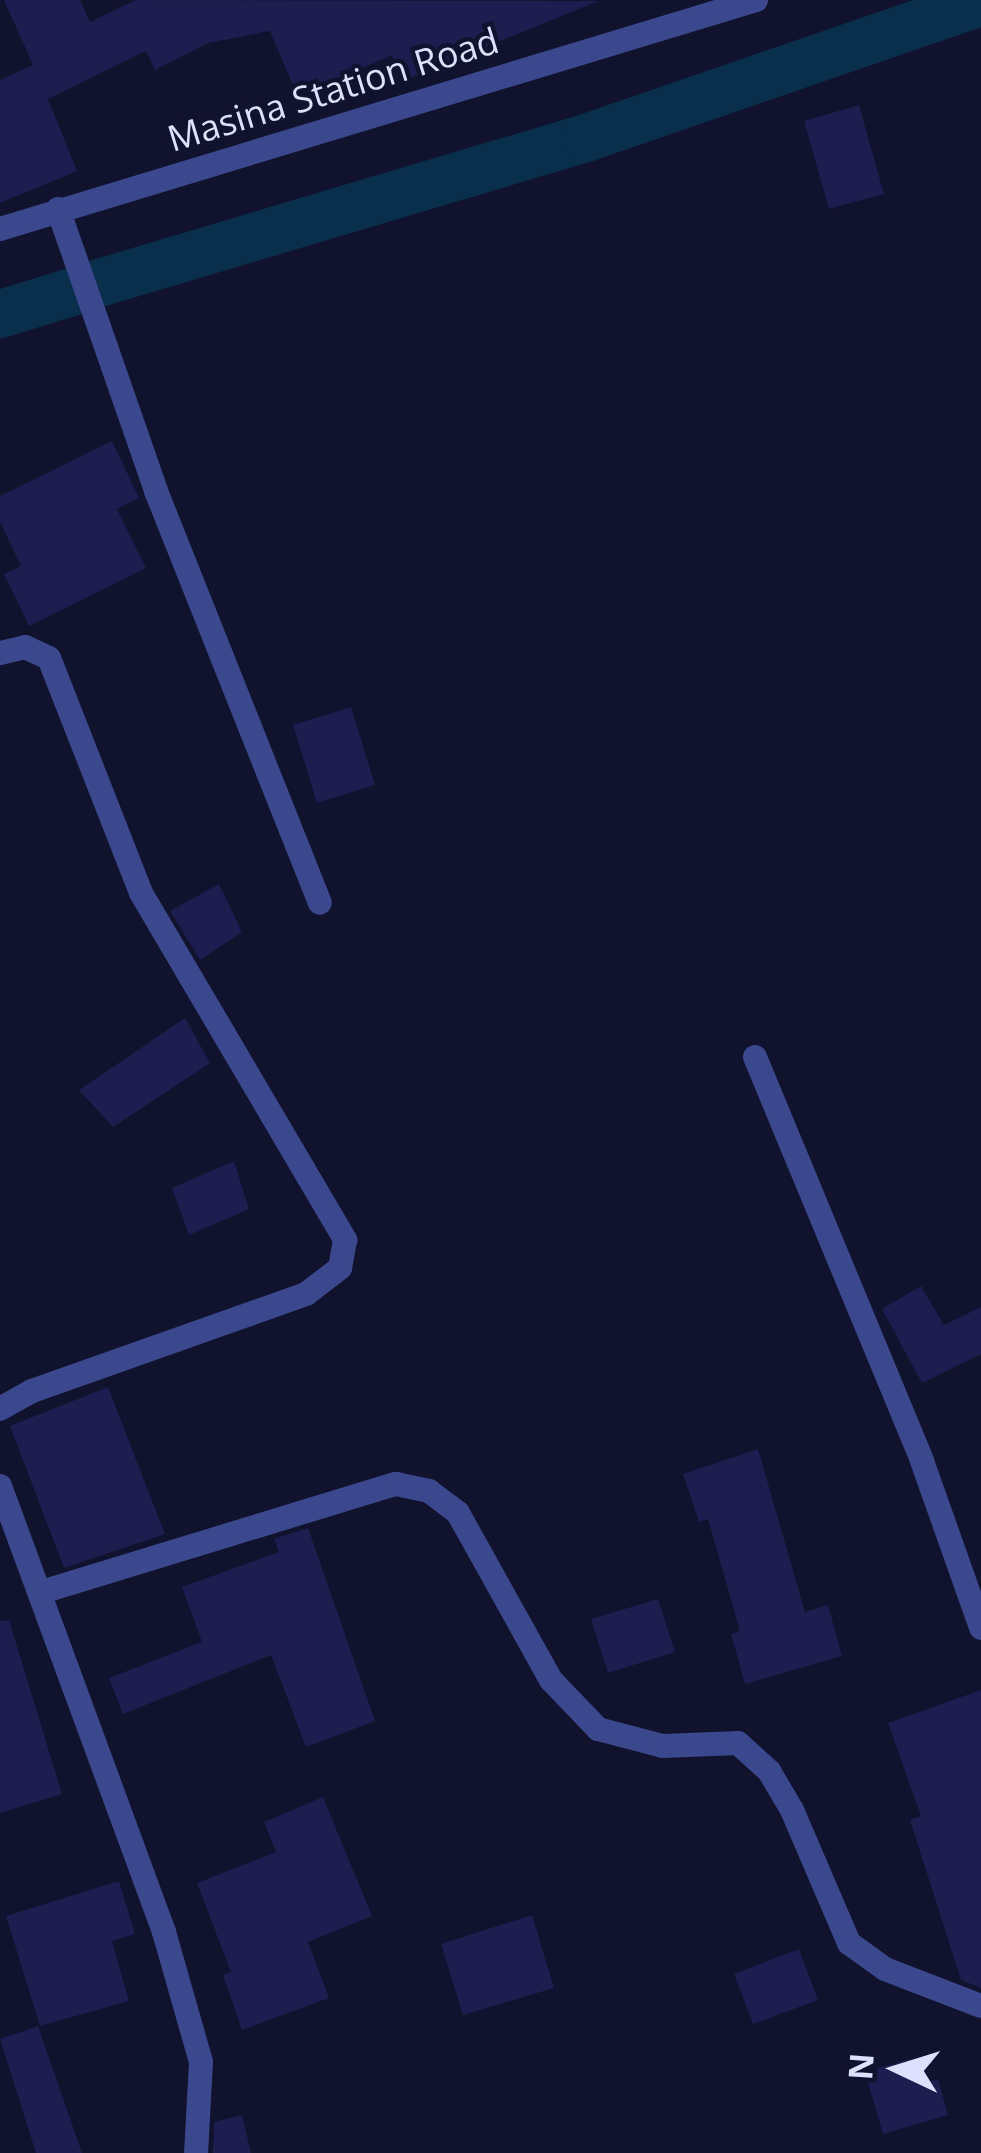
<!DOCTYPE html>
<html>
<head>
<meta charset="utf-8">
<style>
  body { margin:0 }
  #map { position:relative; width:981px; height:2153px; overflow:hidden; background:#11122d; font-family:"Open Sans",sans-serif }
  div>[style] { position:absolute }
  .canal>* { height:48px; margin:-24px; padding:0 24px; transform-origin:24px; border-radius:24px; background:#0a2f4d }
  .building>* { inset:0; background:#1d1d4f }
  .minor>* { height:24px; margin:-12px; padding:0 12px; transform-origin:12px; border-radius:12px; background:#3b488d }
  .tertiary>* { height:24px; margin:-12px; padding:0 12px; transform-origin:12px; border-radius:12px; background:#3b488d }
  span { translate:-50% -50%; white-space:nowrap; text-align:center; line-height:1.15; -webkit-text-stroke:9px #11122d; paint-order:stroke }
  .street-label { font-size:36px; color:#dde0ff }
  .north { position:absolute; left:837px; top:2009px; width:120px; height:120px; -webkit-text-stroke:9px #11122d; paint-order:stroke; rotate:274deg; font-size:33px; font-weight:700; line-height:48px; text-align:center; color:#dde0ff }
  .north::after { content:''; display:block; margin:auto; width:42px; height:54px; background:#dde0ff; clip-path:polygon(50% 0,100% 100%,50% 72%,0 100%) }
</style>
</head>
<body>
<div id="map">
  <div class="canal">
    <i style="left:99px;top:283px;width:508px;rotate:-16.58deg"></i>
    <i style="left:586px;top:138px;width:418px;rotate:-19deg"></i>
    <i style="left:0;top:314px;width:75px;rotate:-17deg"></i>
  </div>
  <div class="building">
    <i style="clip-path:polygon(4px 0,80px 0,90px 22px,136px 0,598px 1px,403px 81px,392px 55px,298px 97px,270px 31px,208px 43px,155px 70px,146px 51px,48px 99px,77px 171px,0 203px,0 80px,33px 65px)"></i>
    <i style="clip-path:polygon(859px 105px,884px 194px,829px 209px,804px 121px)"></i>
    <i style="clip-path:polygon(112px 441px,139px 498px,117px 509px,146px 568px,29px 626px,4px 574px,21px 566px,0 522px,0 496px)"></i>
    <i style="clip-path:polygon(351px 707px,375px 785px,317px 803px,293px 725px)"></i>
    <i style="clip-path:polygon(219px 884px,242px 932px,200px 960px,170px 911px)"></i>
    <i style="clip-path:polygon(185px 1018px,210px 1063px,113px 1127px,79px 1090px)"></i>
    <i style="clip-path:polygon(234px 1161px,249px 1209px,189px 1235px,172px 1188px)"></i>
    <i style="clip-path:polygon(921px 1286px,944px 1325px,981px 1307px,981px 1354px,922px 1383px,882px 1309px)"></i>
    <i style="clip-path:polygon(108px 1387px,165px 1534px,64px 1568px,10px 1426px)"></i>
    <i style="clip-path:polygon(758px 1449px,805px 1612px,828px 1605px,842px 1656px,745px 1684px,731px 1634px,740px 1631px,708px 1519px,699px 1522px,683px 1474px)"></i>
    <i style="clip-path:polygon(308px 1528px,375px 1721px,306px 1747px,271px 1655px,123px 1714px,109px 1678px,202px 1642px,182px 1587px,279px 1552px,274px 1539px)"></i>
    <i style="clip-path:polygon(658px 1599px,675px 1652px,608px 1673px,591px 1619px)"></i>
    <i style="clip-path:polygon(9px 1620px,62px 1794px,0 1813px,0 1621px)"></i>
    <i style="clip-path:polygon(981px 1690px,981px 1988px,961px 1980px,910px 1820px,921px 1816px,888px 1723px)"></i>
    <i style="clip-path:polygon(323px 1797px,372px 1916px,308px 1942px,329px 1998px,242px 2030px,223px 1975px,231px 1972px,197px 1883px,276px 1852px,264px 1822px)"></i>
    <i style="clip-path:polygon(119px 1881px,135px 1934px,112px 1941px,129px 2001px,40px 2026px,6px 1916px)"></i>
    <i style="clip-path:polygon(532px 1915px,554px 1988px,463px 2015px,441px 1944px)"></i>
    <i style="clip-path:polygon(799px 1949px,818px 2000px,753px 2024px,734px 1974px)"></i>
    <i style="clip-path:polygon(38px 2026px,82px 2153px,36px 2153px,0 2039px)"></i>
    <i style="clip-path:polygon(910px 2059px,918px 2085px,938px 2079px,948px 2115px,883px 2134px,865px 2072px)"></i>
    <i style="clip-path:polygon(242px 2115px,251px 2153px,213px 2153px,214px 2122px)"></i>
  </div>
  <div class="minor">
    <i style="left:58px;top:209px;width:299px;rotate:70.8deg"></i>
    <i style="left:156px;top:491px;width:443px;rotate:68.3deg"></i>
    <i style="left:0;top:653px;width:26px;rotate:-13deg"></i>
    <i style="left:25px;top:647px;width:26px;rotate:25deg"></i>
    <i style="left:49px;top:658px;width:252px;rotate:68.6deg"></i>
    <i style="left:141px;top:893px;width:403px;rotate:59.5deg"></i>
    <i style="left:345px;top:1240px;width:28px;rotate:100deg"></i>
    <i style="left:340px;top:1268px;width:43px;rotate:142.6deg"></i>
    <i style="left:306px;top:1294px;width:291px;rotate:160.5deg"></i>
    <i style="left:32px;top:1391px;width:37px;rotate:151deg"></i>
    <i style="left:755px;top:1057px;width:437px;rotate:67.5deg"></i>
    <i style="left:922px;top:1461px;width:177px;rotate:70.5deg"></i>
    <i style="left:0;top:1486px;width:475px;rotate:69.8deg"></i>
    <i style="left:164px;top:1932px;width:135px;rotate:74.1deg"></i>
    <i style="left:201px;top:2062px;width:91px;rotate:93.1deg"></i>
    <i style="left:45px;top:1591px;width:367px;rotate:-17deg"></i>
    <i style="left:396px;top:1484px;width:34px;rotate:12deg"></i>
    <i style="left:429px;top:1491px;width:36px;rotate:37deg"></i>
    <i style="left:458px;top:1513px;width:191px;rotate:60.9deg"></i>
    <i style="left:551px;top:1680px;width:68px;rotate:46.2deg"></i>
    <i style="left:598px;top:1729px;width:67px;rotate:14.7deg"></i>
    <i style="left:663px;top:1746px;width:75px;rotate:-2.3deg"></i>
    <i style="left:738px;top:1743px;width:42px;rotate:42.1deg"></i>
    <i style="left:769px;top:1771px;width:45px;rotate:59.5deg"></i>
    <i style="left:792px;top:1810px;width:145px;rotate:66.8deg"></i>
    <i style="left:849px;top:1943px;width:44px;rotate:35.8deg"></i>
    <i style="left:885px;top:1969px;width:103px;rotate:21.1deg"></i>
  </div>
  <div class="tertiary">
    <i style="left:0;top:229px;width:790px;rotate:-16.85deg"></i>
  </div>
  <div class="street-label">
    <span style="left:333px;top:89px;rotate:-17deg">Masina Station Road</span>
  </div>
  <div class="north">N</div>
</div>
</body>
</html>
